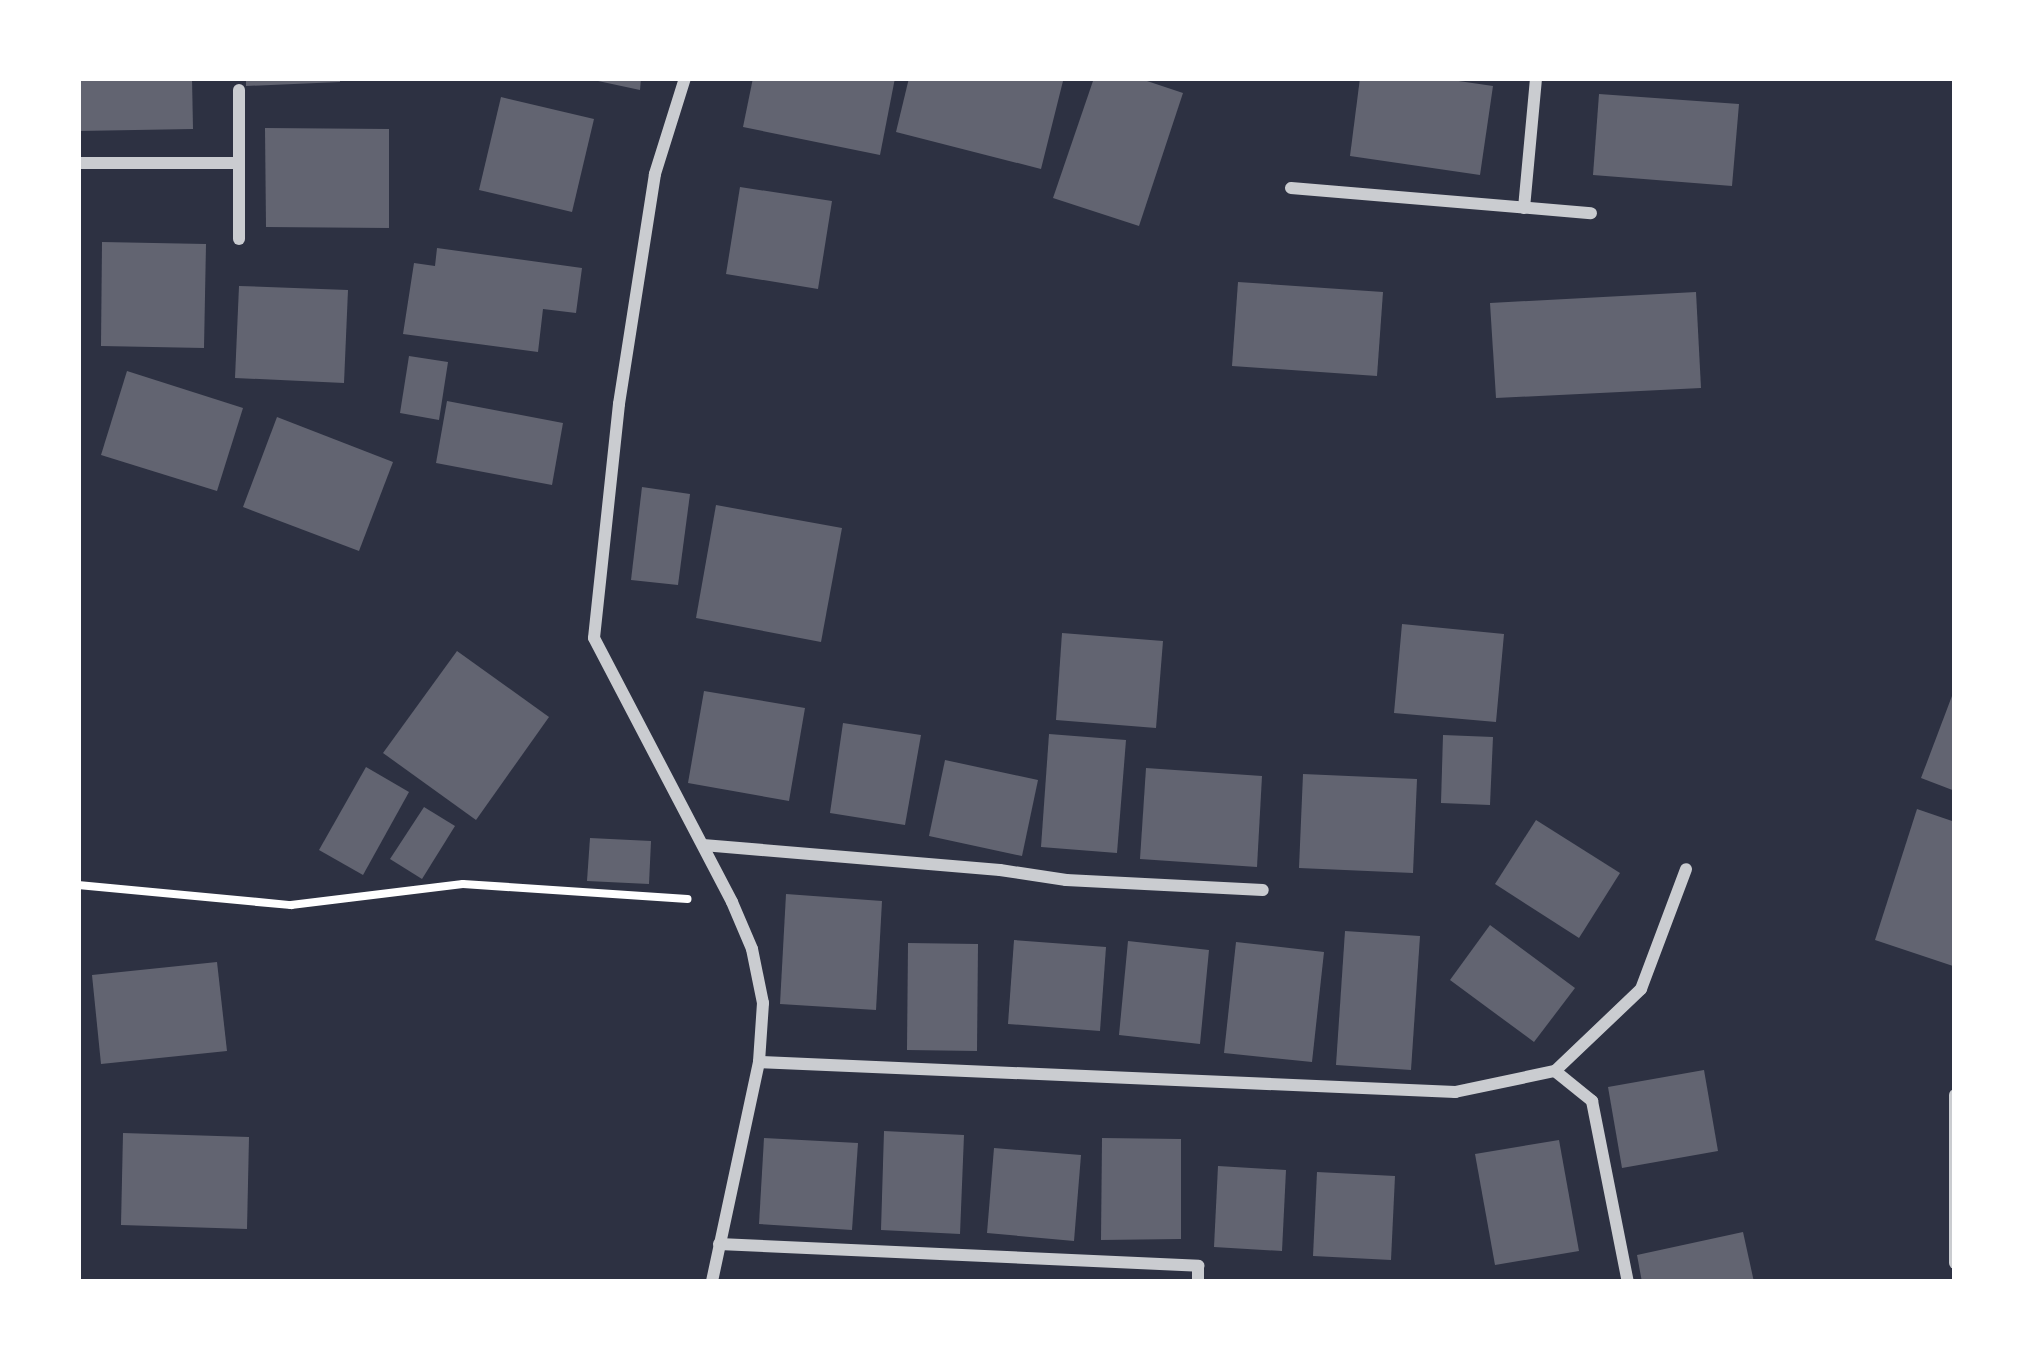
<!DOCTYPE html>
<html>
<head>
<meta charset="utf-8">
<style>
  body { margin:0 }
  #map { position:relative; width:2033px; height:1360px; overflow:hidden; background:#2d3142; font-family:"Sofia Sans Condensed",sans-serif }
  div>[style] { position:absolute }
  .building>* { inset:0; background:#626471 }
  .path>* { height:8px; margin:-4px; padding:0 4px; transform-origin:4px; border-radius:4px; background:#fff }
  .minor>* { height:12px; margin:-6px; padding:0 6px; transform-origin:6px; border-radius:6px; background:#caccd0 }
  span { translate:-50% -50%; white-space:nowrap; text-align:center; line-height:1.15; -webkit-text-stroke:10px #fff; paint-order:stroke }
  .frame { position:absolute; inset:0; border:81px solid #fff; pointer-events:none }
</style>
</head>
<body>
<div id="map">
  <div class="building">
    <i style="clip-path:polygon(78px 78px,192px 78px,193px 129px,78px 131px)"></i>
    <i style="clip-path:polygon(246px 78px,340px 78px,340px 82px,246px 86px)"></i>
    <i style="clip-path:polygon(584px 78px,641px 78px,640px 90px)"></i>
    <i style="clip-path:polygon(753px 78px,895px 78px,880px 155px,743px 127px)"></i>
    <i style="clip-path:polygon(909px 78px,1063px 81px,1041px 169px,896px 132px)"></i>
    <i style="clip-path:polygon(1094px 78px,1138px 78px,1183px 93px,1139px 226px,1053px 198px)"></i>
    <i style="clip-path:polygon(1360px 78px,1438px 78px,1493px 86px,1480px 175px,1350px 156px)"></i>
    <i style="clip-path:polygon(1599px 94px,1739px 104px,1732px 186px,1593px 175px)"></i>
    <i style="clip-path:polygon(501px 97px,594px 119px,572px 212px,479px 190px)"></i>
    <i style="clip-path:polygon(265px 128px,389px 129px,389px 228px,266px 227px)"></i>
    <i style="clip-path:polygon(740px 187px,832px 201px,818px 289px,726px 274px)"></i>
    <i style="clip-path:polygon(102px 242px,206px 244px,204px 348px,101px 346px)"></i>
    <i style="clip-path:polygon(437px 248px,582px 268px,576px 313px,543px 309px,538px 352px,403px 334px,414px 263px,435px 266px)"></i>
    <i style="clip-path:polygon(1238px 282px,1383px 292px,1377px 376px,1232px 366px)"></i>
    <i style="clip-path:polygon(239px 286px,348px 290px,344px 383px,235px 378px)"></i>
    <i style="clip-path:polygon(1696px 292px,1701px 388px,1496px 398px,1490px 303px)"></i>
    <i style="clip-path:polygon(409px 356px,448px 362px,439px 420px,400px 413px)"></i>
    <i style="clip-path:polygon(127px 371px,243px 408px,217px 491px,101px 455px)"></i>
    <i style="clip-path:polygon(447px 401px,563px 423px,552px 485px,436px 463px)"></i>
    <i style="clip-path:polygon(277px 417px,393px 462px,359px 551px,243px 507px)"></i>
    <i style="clip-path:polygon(642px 487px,690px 494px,678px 585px,631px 580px)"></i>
    <i style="clip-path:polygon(716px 505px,842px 528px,821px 642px,696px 618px)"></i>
    <i style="clip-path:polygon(1402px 624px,1504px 634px,1496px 722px,1394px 713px)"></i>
    <i style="clip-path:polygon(1062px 633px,1163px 641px,1156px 728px,1056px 720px)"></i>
    <i style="clip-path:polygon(457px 651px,549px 717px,476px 820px,383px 753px)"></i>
    <i style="clip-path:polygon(1955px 688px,1955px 791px,1921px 778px)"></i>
    <i style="clip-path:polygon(704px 691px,805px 708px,789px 801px,688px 783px)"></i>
    <i style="clip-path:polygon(843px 723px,921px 735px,905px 825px,830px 813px)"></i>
    <i style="clip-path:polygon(1049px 734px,1126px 740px,1117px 853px,1041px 847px)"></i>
    <i style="clip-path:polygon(1443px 735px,1493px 737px,1490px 805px,1441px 803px)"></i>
    <i style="clip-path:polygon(945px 760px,1038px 780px,1022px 856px,929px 836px)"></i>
    <i style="clip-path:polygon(366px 767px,409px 792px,363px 875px,319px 850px)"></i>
    <i style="clip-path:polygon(1146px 768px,1262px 776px,1257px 867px,1140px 859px)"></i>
    <i style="clip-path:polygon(1303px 774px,1417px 779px,1413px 873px,1299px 868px)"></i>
    <i style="clip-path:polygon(424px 807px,455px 826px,422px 879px,390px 859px)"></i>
    <i style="clip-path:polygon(1917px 809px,1955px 822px,1953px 966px,1875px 940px)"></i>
    <i style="clip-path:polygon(1536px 820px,1620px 873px,1579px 938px,1495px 884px)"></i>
    <i style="clip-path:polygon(590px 838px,651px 841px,649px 884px,587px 881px)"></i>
    <i style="clip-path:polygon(786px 894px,882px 901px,876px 1010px,780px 1004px)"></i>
    <i style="clip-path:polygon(1490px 925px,1575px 988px,1534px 1042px,1450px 980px)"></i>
    <i style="clip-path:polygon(1345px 931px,1420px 936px,1411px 1070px,1336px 1065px)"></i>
    <i style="clip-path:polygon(1014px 940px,1106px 947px,1100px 1031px,1008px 1024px)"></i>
    <i style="clip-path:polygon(1128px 941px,1209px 950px,1200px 1044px,1119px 1035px)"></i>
    <i style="clip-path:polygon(1236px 942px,1324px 952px,1312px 1062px,1224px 1053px)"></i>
    <i style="clip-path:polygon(908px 943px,978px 944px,977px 1051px,907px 1050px)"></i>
    <i style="clip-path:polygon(217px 962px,227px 1051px,101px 1064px,92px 975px)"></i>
    <i style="clip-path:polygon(1704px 1070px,1718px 1151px,1622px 1168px,1608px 1087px)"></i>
    <i style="clip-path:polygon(884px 1131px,964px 1135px,960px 1234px,881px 1230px)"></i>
    <i style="clip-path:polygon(123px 1133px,249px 1137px,247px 1229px,121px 1225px)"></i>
    <i style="clip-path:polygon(764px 1138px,858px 1143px,852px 1230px,759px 1224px)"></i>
    <i style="clip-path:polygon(1102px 1138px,1181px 1139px,1181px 1239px,1101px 1240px)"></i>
    <i style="clip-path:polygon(1559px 1140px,1579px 1251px,1495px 1265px,1475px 1154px)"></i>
    <i style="clip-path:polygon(994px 1148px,1081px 1155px,1074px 1241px,987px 1233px)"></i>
    <i style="clip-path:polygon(1218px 1166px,1286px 1170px,1282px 1251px,1214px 1247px)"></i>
    <i style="clip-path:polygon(1317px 1172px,1395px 1176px,1391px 1260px,1313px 1256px)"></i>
    <i style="clip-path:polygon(1743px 1232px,1754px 1282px,1642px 1282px,1637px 1255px)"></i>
  </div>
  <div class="path">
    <i style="left:78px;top:885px;width:214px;rotate:5.4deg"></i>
    <i style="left:291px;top:905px;width:173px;rotate:-7deg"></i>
    <i style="left:463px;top:884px;width:225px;rotate:3.8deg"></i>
  </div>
  <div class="minor">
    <i style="left:685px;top:78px;width:101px;rotate:107.4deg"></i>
    <i style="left:655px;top:174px;width:233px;rotate:98.9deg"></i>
    <i style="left:619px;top:404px;width:235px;rotate:96.1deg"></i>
    <i style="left:594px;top:638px;width:298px;rotate:62.4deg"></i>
    <i style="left:732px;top:902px;width:51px;rotate:66.9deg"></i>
    <i style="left:752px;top:949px;width:55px;rotate:78.5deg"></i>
    <i style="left:763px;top:1003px;width:59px;rotate:93.9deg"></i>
    <i style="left:759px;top:1062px;width:225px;rotate:102.1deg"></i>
    <i style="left:78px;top:163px;width:161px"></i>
    <i style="left:1291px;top:188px;width:301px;rotate:4.8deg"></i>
    <i style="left:1524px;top:208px;width:131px;rotate:-84.7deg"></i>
    <i style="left:239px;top:239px;width:149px;rotate:-90deg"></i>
    <i style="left:703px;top:845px;width:298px;rotate:4.8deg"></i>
    <i style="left:1000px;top:870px;width:67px;rotate:8.6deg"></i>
    <i style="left:1066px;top:880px;width:197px;rotate:2.9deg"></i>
    <i style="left:759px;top:1062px;width:697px;rotate:2.47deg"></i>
    <i style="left:1455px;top:1092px;width:102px;rotate:-11.9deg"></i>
    <i style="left:1555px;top:1071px;width:119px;rotate:-43.6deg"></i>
    <i style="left:1641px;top:989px;width:128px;rotate:-69.4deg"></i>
    <i style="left:1555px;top:1071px;width:48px;rotate:39deg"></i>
    <i style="left:1592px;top:1101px;width:185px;rotate:78.8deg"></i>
    <i style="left:1955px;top:1095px;width:168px;rotate:90deg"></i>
    <i style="left:719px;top:1244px;width:480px;rotate:2.6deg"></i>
    <i style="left:1198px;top:1266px;width:16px;rotate:90deg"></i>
  </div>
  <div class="frame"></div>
</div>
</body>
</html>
